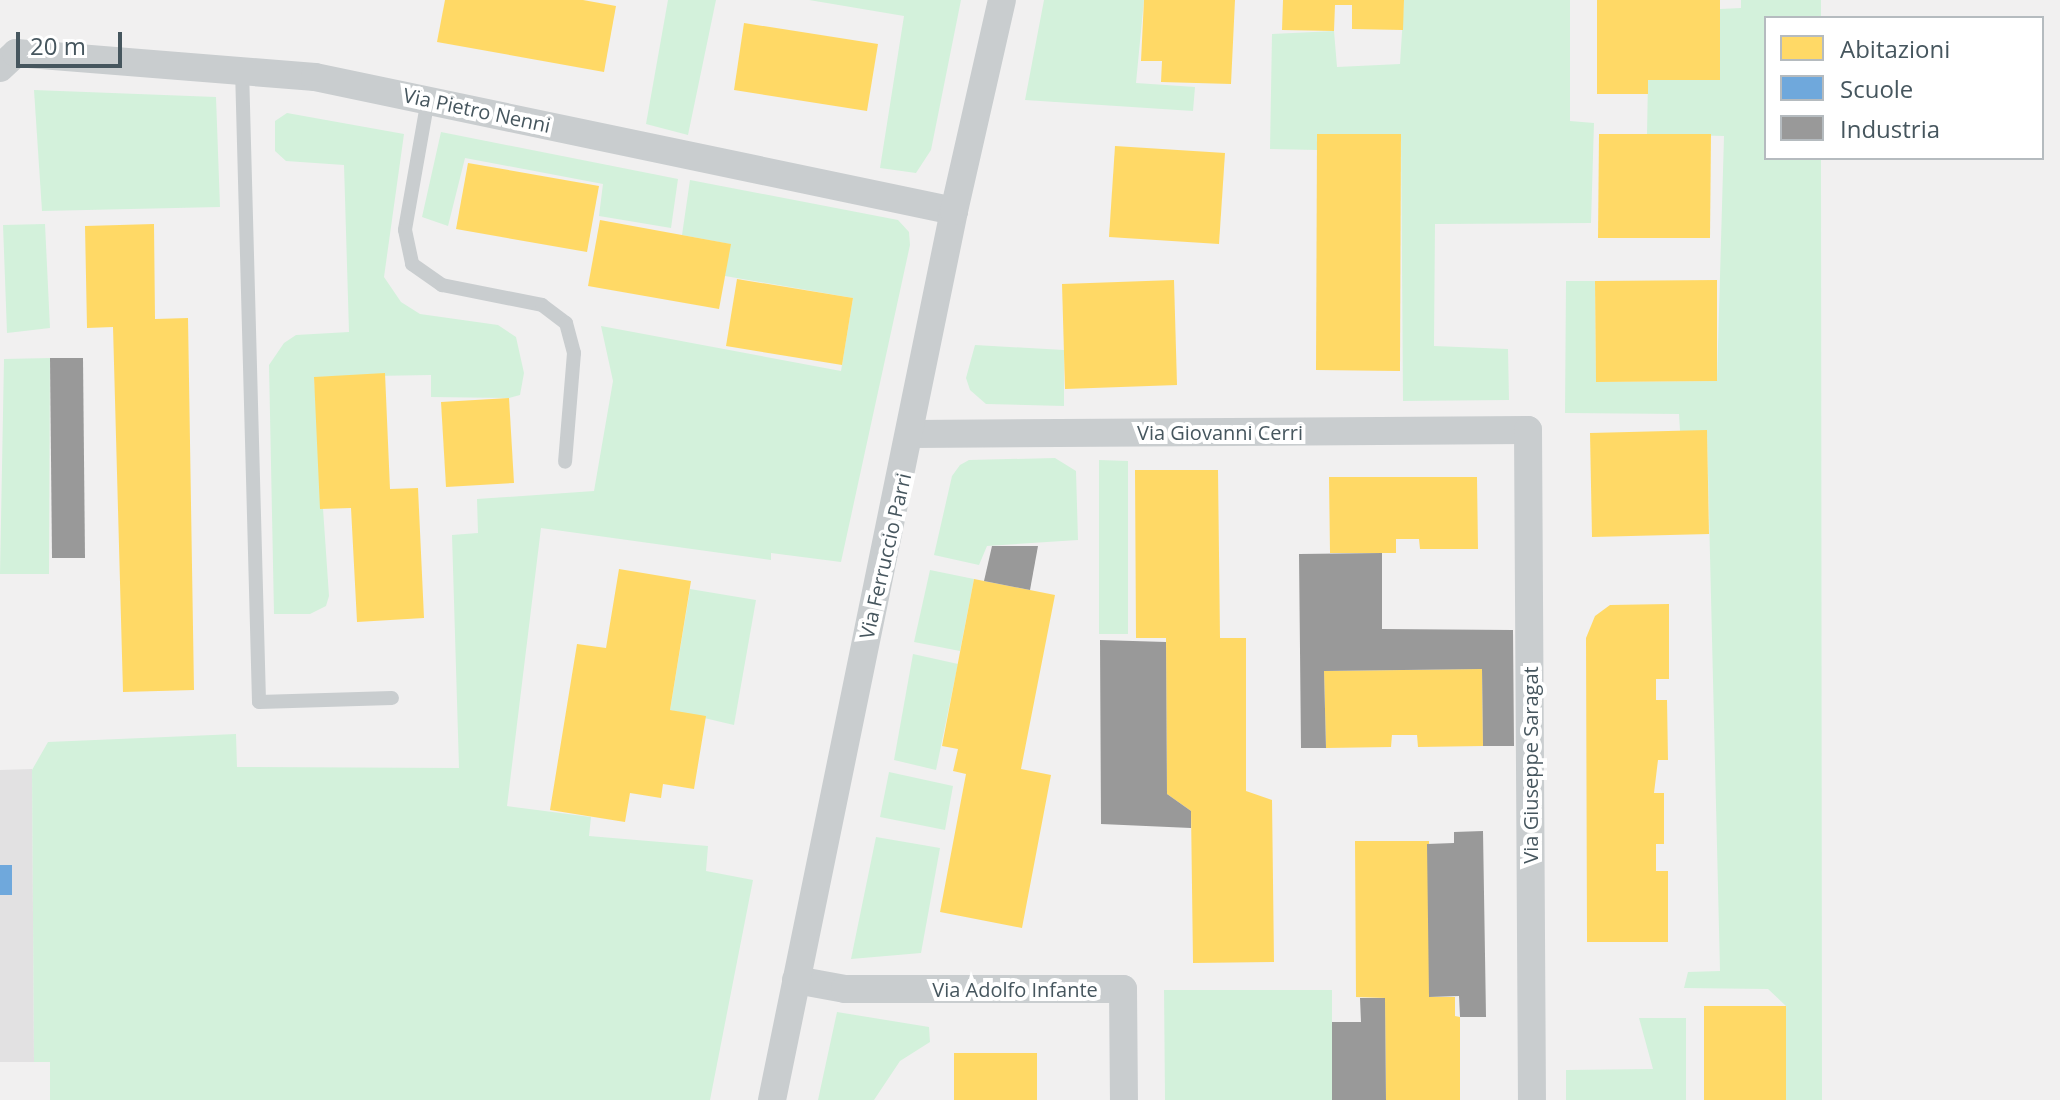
<!DOCTYPE html>
<html>
<head>
<meta charset="utf-8">
<style>
  body { margin:0 }
  #map { position:relative; width:2060px; height:1100px; overflow:hidden; background:#f1f0f0; font-family:"Open Sans",sans-serif }
  div>[style] { position:absolute }
  .education>* { inset:0; background:#e2e1e2 }
  .green>* { inset:0; background:#d3f1db }
  .homes>* { inset:0; background:#ffd966 }
  .schools>* { inset:0; background:#6fa8dc }
  .industry>* { inset:0; background:#999 }
  .service>* { height:14px; margin:-7px; padding:0 7px; transform-origin:7px; border-radius:7px; background:#c9cdcf }
  .minor>* { height:28px; margin:-14px; padding:0 14px; transform-origin:14px; border-radius:14px; background:#c9cdcf }
  span { translate:-50% -50%; white-space:nowrap; text-align:center; line-height:1.15; -webkit-text-stroke:8px #fff; paint-order:stroke }
  .street-label { font-size:20px; color:#46565e }
  .legend { position:absolute; left:1764px; top:16px; width:280px; height:144px; box-sizing:border-box; background:#fff; border:2px solid #b5bbbf; margin:0; padding:10px 14px; list-style:none; font-size:24px; color:#46565e }
  .legend li { display:flex; align-items:center; gap:16px; height:40px }
  .legend b { width:40px; border:2px solid #b5bbbf }
  .scale { position:absolute; left:16px; top:32px; width:106px; height:36px; box-sizing:border-box; border:4px solid #46565e; border-top:0; padding-left:10px; font-size:24px; line-height:28px; white-space:nowrap; color:#46565e; -webkit-text-stroke:6px #fff; paint-order:stroke }
</style>
</head>
<body>
<div id="map">
  <div class="education">
    <i style="clip-path:polygon(32px 769px,34px 1062px,0 1062px,0 770px)"></i>
  </div>
  <div class="green">
    <i style="clip-path:polygon(668px 0,716px 0,688px 135px,646px 124px)"></i>
    <i style="clip-path:polygon(809px 0,961px 0,931px 150px,916px 173px,880px 168px,904px 16px)"></i>
    <i style="clip-path:polygon(1044px 0,1144px 0,1136px 83px,1195px 87px,1193px 111px,1025px 100px)"></i>
    <i style="clip-path:polygon(1404px 0,1570px 0,1570px 121px,1594px 123px,1591px 223px,1435px 224px,1434px 346px,1508px 349px,1509px 400px,1403px 401px,1401px 134px,1318px 134px,1317px 150px,1270px 149px,1272px 34px,1334px 31px,1337px 67px,1400px 64px)"></i>
    <i style="clip-path:polygon(1741px 0,1821px 0,1821px 18px,1766px 18px,1766px 158px,1821px 158px,1822px 1100px,1786px 1100px,1786px 1006px,1768px 989px,1684px 988px,1688px 972px,1720px 971px,1707px 431px,1680px 431px,1679px 414px,1565px 413px,1566px 281px,1595px 281px,1596px 382px,1717px 381px,1724px 136px,1647px 134px,1648px 80px,1720px 80px,1720px 9px,1741px 8px)"></i>
    <i style="clip-path:polygon(34px 90px,216px 97px,220px 207px,42px 211px)"></i>
    <i style="clip-path:polygon(287px 113px,404px 134px,384px 277px,401px 302px,420px 314px,498px 325px,516px 337px,524px 373px,520px 395px,509px 398px,431px 397px,431px 375px,314px 377px,329px 596px,326px 606px,310px 614px,274px 614px,269px 365px,284px 343px,296px 335px,349px 332px,344px 165px,286px 161px,275px 151px,275px 121px)"></i>
    <i style="clip-path:polygon(441px 132px,678px 179px,671px 228px,599px 216px,603px 184px,465px 158px,448px 226px,422px 217px)"></i>
    <i style="clip-path:polygon(690px 180px,898px 220px,909px 232px,910px 245px,841px 562px,771px 553px,771px 560px,541px 528px,507px 806px,591px 817px,589px 836px,708px 846px,706px 871px,753px 880px,710px 1100px,50px 1100px,50px 1062px,34px 1062px,32px 770px,48px 742px,236px 734px,237px 767px,459px 768px,452px 535px,478px 533px,477px 499px,594px 491px,613px 381px,601px 326px,841px 371px,853px 298px,725px 276px,730px 244px,682px 235px)"></i>
    <i style="clip-path:polygon(45px 224px,50px 328px,7px 333px,3px 225px)"></i>
    <i style="clip-path:polygon(975px 345px,1064px 350px,1064px 406px,986px 404px,970px 390px,966px 378px)"></i>
    <i style="clip-path:polygon(50px 358px,49px 574px,0 574px,4px 359px)"></i>
    <i style="clip-path:polygon(1055px 458px,1076px 471px,1078px 540px,987px 546px,979px 565px,934px 555px,952px 476px,960px 465px,969px 460px)"></i>
    <i style="clip-path:polygon(1099px 460px,1128px 461px,1128px 634px,1099px 634px)"></i>
    <i style="clip-path:polygon(930px 570px,974px 579px,960px 651px,914px 642px)"></i>
    <i style="clip-path:polygon(690px 589px,756px 600px,734px 725px,670px 710px)"></i>
    <i style="clip-path:polygon(913px 654px,958px 664px,936px 770px,894px 760px)"></i>
    <i style="clip-path:polygon(889px 772px,953px 786px,945px 830px,880px 817px)"></i>
    <i style="clip-path:polygon(876px 837px,940px 848px,921px 953px,851px 959px)"></i>
    <i style="clip-path:polygon(1164px 990px,1332px 990px,1332px 1100px,1165px 1100px)"></i>
    <i style="clip-path:polygon(837px 1012px,929px 1027px,930px 1042px,900px 1061px,874px 1100px,818px 1100px)"></i>
    <i style="clip-path:polygon(1639px 1018px,1686px 1018px,1686px 1100px,1566px 1100px,1566px 1070px,1653px 1069px)"></i>
  </div>
  <div class="homes">
    <i style="clip-path:polygon(445px 0,583px 0,616px 6px,604px 72px,437px 42px)"></i>
    <i style="clip-path:polygon(1144px 0,1235px 0,1231px 84px,1161px 82px,1162px 61px,1141px 61px)"></i>
    <i style="clip-path:polygon(1283px 0,1404px 0,1403px 30px,1352px 29px,1352px 5px,1335px 5px,1334px 31px,1282px 30px)"></i>
    <i style="clip-path:polygon(1597px 0,1720px 0,1720px 80px,1648px 80px,1648px 94px,1597px 94px)"></i>
    <i style="clip-path:polygon(744px 23px,878px 44px,867px 111px,734px 90px)"></i>
    <i style="clip-path:polygon(1317px 134px,1401px 134px,1400px 371px,1316px 370px)"></i>
    <i style="clip-path:polygon(1599px 134px,1711px 134px,1710px 238px,1598px 238px)"></i>
    <i style="clip-path:polygon(1115px 146px,1225px 153px,1219px 244px,1109px 237px)"></i>
    <i style="clip-path:polygon(468px 163px,599px 186px,587px 252px,456px 229px)"></i>
    <i style="clip-path:polygon(600px 220px,731px 244px,719px 309px,588px 286px)"></i>
    <i style="clip-path:polygon(154px 224px,155px 319px,188px 318px,194px 690px,123px 692px,113px 327px,87px 328px,85px 226px)"></i>
    <i style="clip-path:polygon(737px 279px,853px 298px,842px 365px,726px 346px)"></i>
    <i style="clip-path:polygon(1174px 280px,1177px 385px,1065px 389px,1062px 284px)"></i>
    <i style="clip-path:polygon(1717px 280px,1717px 381px,1596px 382px,1595px 281px)"></i>
    <i style="clip-path:polygon(385px 373px,390px 489px,418px 488px,424px 618px,357px 622px,351px 508px,320px 509px,314px 377px)"></i>
    <i style="clip-path:polygon(509px 398px,514px 483px,446px 487px,441px 402px)"></i>
    <i style="clip-path:polygon(1707px 430px,1709px 534px,1592px 537px,1590px 433px)"></i>
    <i style="clip-path:polygon(1135px 470px,1218px 470px,1220px 638px,1246px 638px,1246px 791px,1272px 800px,1274px 962px,1193px 963px,1191px 811px,1167px 794px,1166px 638px,1136px 638px)"></i>
    <i style="clip-path:polygon(1329px 477px,1477px 477px,1478px 549px,1420px 549px,1419px 539px,1396px 539px,1396px 553px,1330px 553px)"></i>
    <i style="clip-path:polygon(619px 569px,691px 581px,670px 710px,706px 716px,694px 789px,663px 784px,661px 798px,630px 793px,625px 822px,550px 810px,577px 644px,606px 648px)"></i>
    <i style="clip-path:polygon(974px 579px,1055px 595px,1021px 769px,1051px 775px,1022px 928px,940px 912px,966px 774px,953px 771px,958px 749px,942px 746px)"></i>
    <i style="clip-path:polygon(1669px 604px,1669px 679px,1656px 679px,1656px 700px,1667px 700px,1668px 760px,1658px 760px,1654px 793px,1664px 793px,1664px 844px,1656px 844px,1656px 871px,1668px 871px,1668px 942px,1587px 942px,1586px 638px,1595px 616px,1610px 605px)"></i>
    <i style="clip-path:polygon(1482px 669px,1483px 746px,1418px 747px,1417px 735px,1392px 735px,1391px 747px,1326px 748px,1324px 671px)"></i>
    <i style="clip-path:polygon(1355px 841px,1429px 841px,1429px 997px,1455px 997px,1455px 1016px,1460px 1017px,1460px 1100px,1386px 1100px,1385px 998px,1356px 997px)"></i>
    <i style="clip-path:polygon(1704px 1006px,1786px 1006px,1786px 1100px,1704px 1100px)"></i>
    <i style="clip-path:polygon(954px 1053px,1037px 1053px,1037px 1100px,954px 1100px)"></i>
  </div>
  <div class="schools">
    <i style="clip-path:polygon(0 865px,12px 865px,12px 895px,0 895px)"></i>
  </div>
  <div class="industry">
    <i style="clip-path:polygon(50px 358px,83px 358px,85px 558px,52px 558px)"></i>
    <i style="clip-path:polygon(992px 546px,1038px 546px,1030px 590px,984px 581px)"></i>
    <i style="clip-path:polygon(1382px 553px,1382px 629px,1513px 630px,1514px 746px,1483px 746px,1482px 669px,1324px 671px,1326px 748px,1301px 748px,1299px 554px)"></i>
    <i style="clip-path:polygon(1100px 640px,1166px 642px,1167px 794px,1191px 811px,1191px 828px,1101px 824px)"></i>
    <i style="clip-path:polygon(1483px 831px,1486px 1017px,1460px 1017px,1459px 996px,1429px 997px,1427px 844px,1454px 843px,1454px 832px)"></i>
    <i style="clip-path:polygon(1360px 998px,1385px 998px,1386px 1100px,1332px 1100px,1332px 1022px,1361px 1022px)"></i>
  </div>
  <div class="service">
    <i style="left:242px;top:69px;width:633px;rotate:88.46deg"></i>
    <i style="left:259px;top:702px;width:133px;rotate:-1.7deg"></i>
    <i style="left:428px;top:99px;width:133px;rotate:100deg"></i>
    <i style="left:405px;top:230px;width:35px;rotate:78deg"></i>
    <i style="left:412px;top:264px;width:37px;rotate:35deg"></i>
    <i style="left:442px;top:285px;width:102px;rotate:11.3deg"></i>
    <i style="left:542px;top:305px;width:30px;rotate:37deg"></i>
    <i style="left:566px;top:323px;width:31px;rotate:75deg"></i>
    <i style="left:574px;top:353px;width:109px;rotate:94.7deg"></i>
  </div>
  <div class="minor">
    <i style="left:0;top:68px;width:22px;rotate:-43deg"></i>
    <i style="left:16px;top:53px;width:300px;rotate:4.6deg"></i>
    <i style="left:315px;top:77px;width:653px;rotate:11.84deg"></i>
    <i style="left:912px;top:434px;width:616px;rotate:-0.37deg"></i>
    <i style="left:1528px;top:430px;width:670px;rotate:89.66deg"></i>
    <i style="left:796px;top:980px;width:50px;rotate:10.4deg"></i>
    <i style="left:845px;top:989px;width:278px"></i>
    <i style="left:1123px;top:989px;width:111px;rotate:89.5deg"></i>
    <i style="left:772px;top:1100px;width:907px;rotate:-78.43deg"></i>
    <i style="left:954px;top:211px;width:216px;rotate:-77.2deg"></i>
  </div>
  <div class="street-label">
    <span style="left:477px;top:110px;rotate:12deg">Via Pietro Nenni</span>
    <span style="left:1220px;top:432px">Via Giovanni Cerri</span>
    <span style="left:885px;top:556px;rotate:-77deg">Via Ferruccio Parri</span>
    <span style="left:1530px;top:765px;rotate:-90deg">Via Giuseppe Saragat</span>
    <span style="left:1015px;top:989px">Via Adolfo Infante</span>
  </div>
  <ul class="legend">
  <li><b style="height:22px;background:#ffd966"></b>Abitazioni</li>
  <li><b style="height:22px;background:#6fa8dc"></b>Scuole</li>
  <li><b style="height:22px;background:#999"></b>Industria</li>
  </ul>
  <div class="scale">20 m</div>
</div>
</body>
</html>
